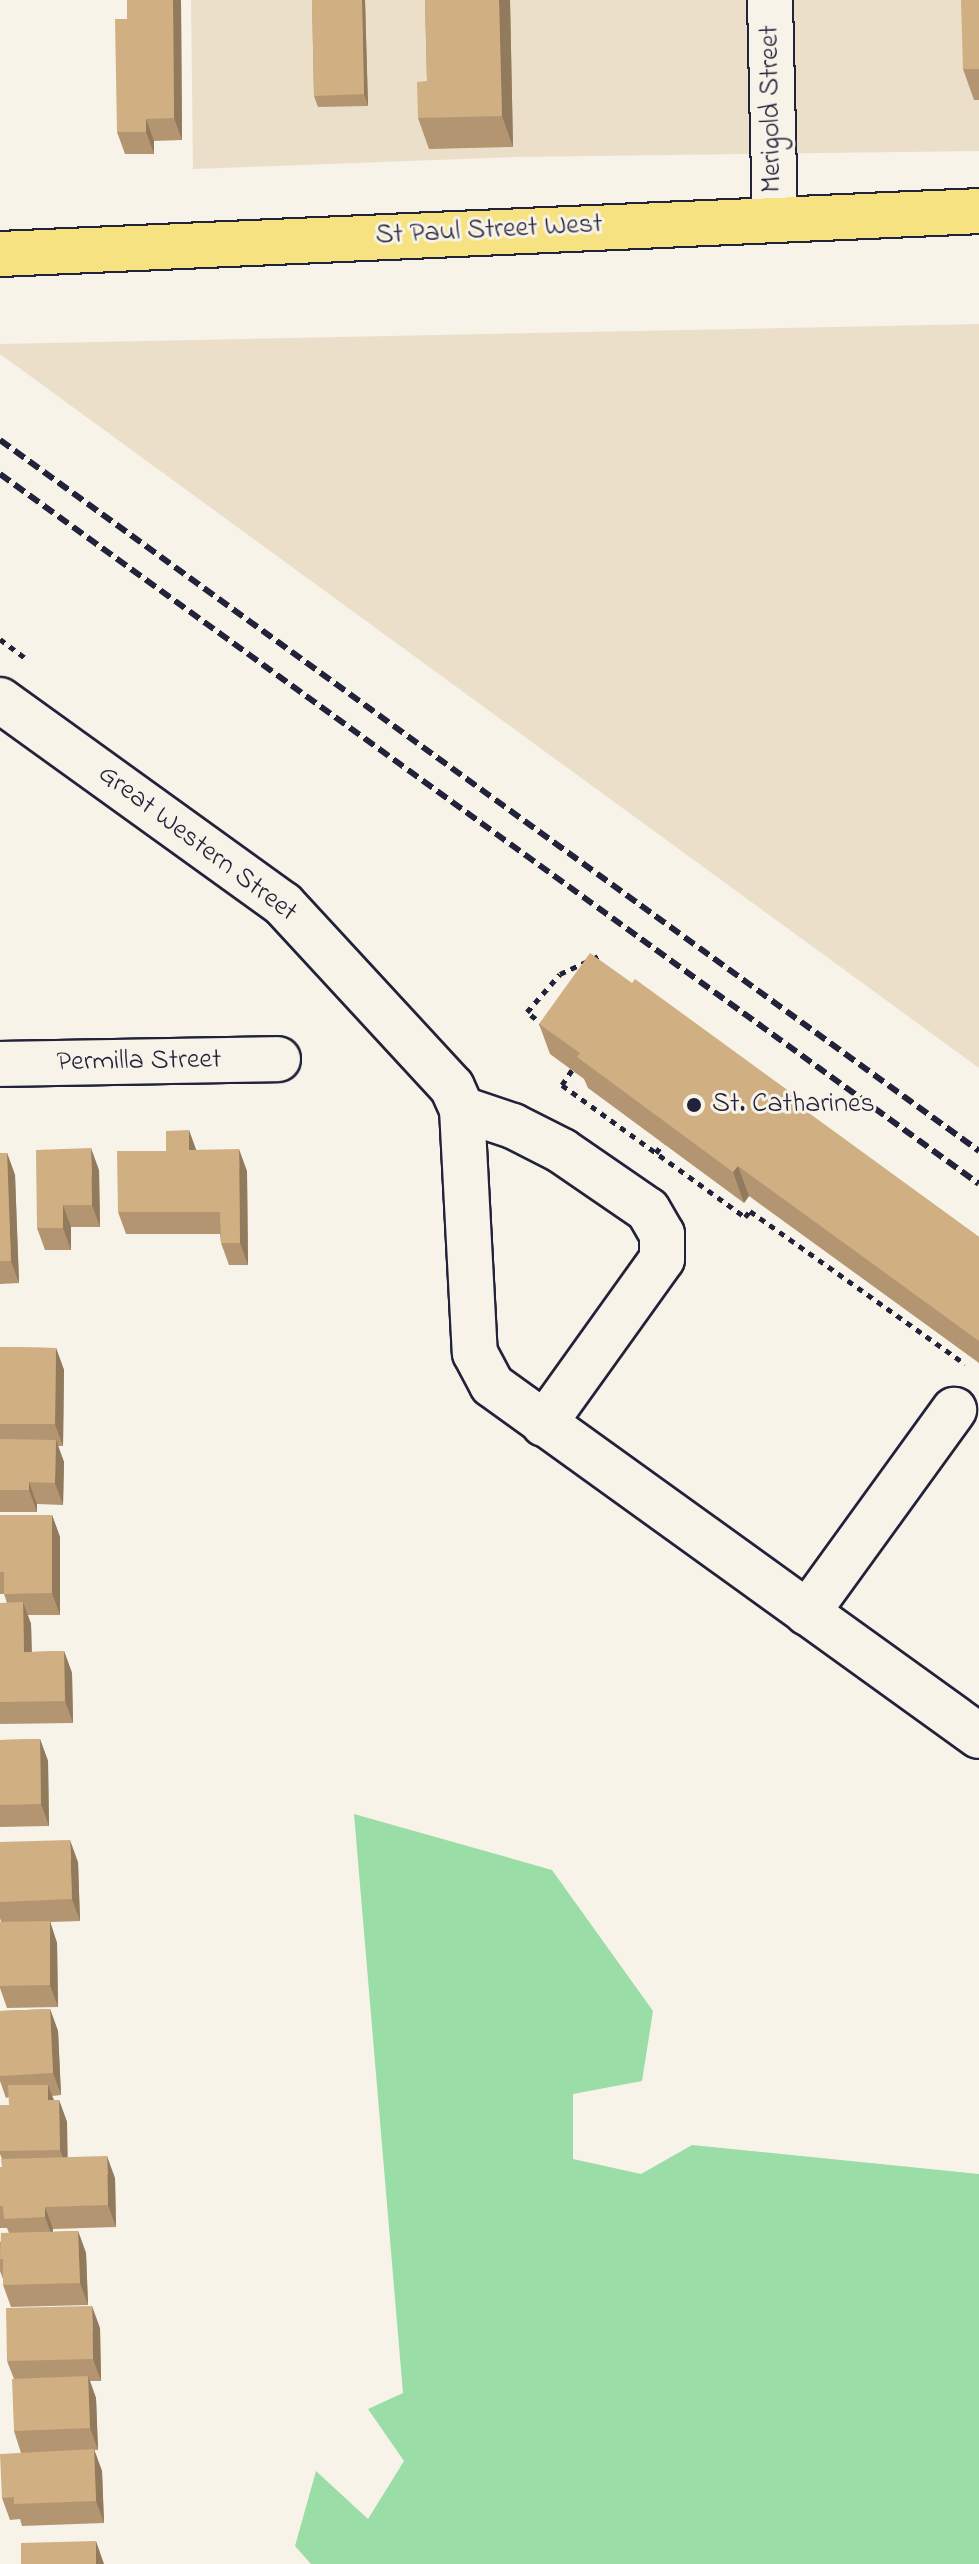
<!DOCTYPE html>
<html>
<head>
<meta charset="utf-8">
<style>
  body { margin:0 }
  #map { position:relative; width:979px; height:2564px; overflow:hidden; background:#f7f3e8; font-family:"Indie Flower",sans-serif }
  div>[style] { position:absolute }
  .built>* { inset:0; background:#ebdfca }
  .green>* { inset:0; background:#9bdda7 }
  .path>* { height:5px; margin-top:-2.5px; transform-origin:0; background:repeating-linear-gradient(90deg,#22223b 0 6px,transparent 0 12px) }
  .roads { filter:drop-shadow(2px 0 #22223b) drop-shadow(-2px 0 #22223b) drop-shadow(0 2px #22223b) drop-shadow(0 -2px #22223b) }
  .minor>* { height:44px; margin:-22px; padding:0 22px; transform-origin:22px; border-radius:22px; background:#f7f3e8 }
  .major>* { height:44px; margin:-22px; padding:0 22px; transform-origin:22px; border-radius:22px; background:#f7e281 }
  .rail>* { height:6px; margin-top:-3px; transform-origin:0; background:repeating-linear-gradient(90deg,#22223b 0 12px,transparent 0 18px) }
  .wall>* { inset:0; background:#b39671 }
  .shaded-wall>* { inset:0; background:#927a5c }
  .building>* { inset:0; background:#d0af83 }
  .dots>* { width:22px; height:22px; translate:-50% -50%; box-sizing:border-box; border:4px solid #f7f3e8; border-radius:50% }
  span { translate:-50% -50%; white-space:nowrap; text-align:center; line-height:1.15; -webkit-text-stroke:6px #f7f3e8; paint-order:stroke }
  .street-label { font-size:28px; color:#22223b }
  .poi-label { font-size:28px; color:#22223b }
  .left { translate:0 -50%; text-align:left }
</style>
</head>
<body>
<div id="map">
  <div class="built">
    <i style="clip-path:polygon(191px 0,979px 0,979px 151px,516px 157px,193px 169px)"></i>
    <i style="clip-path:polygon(979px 324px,979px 1068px,0 354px,0 344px)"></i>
  </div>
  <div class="green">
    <i style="clip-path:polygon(354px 1814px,552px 1870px,653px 2011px,642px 2081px,573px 2094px,573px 2159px,641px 2174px,692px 2145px,979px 2174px,979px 2564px,311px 2564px,295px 2546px,316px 2471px,368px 2519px,404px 2461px,368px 2409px,403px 2393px)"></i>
  </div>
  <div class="path">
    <i style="left:0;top:639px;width:35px;rotate:37deg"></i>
    <i style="left:545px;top:1026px;width:23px;rotate:-142deg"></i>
    <i style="left:527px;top:1012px;width:50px;rotate:-49deg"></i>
    <i style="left:560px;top:974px;width:45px;rotate:-24.9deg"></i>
    <i style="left:572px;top:1070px;width:18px;rotate:124deg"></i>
    <i style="left:562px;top:1085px;width:226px;rotate:35.8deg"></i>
    <i style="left:745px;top:1217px;width:8px;rotate:-50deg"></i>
    <i style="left:750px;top:1211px;width:264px;rotate:35.4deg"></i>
    <i style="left:656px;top:1153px;width:12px;rotate:-55deg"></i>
  </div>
  <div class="roads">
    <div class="minor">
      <i style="left:770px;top:0;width:218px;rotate:88.7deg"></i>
      <i style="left:0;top:700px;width:349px;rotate:35.8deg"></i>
      <i style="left:283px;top:904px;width:249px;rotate:47.3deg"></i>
      <i style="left:452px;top:1087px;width:24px;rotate:66deg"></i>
      <i style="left:462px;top:1109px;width:244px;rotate:87deg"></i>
      <i style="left:475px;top:1353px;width:36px;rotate:62deg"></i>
      <i style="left:492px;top:1385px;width:600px;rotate:35.78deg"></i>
      <i style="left:0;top:1064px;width:278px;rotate:-1deg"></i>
      <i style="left:462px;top:1109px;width:54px;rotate:18.4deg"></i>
      <i style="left:513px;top:1126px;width:55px;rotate:27deg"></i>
      <i style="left:562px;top:1151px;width:104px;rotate:34.5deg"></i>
      <i style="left:648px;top:1210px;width:28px;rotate:60deg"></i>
      <i style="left:662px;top:1234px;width:25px;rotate:90deg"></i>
      <i style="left:662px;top:1259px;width:203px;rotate:125.6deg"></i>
      <i style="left:807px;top:1613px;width:251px;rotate:-54.1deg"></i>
    </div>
    <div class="major">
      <i style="left:0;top:254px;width:980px;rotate:-2.51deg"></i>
    </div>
  </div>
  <div class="rail">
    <i style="left:0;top:440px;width:1210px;rotate:35.99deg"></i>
    <i style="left:0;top:474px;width:1209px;rotate:35.95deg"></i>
  </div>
  <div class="wall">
    <i style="clip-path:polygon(181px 0,182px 140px,154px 141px,154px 154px,125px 154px,117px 132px,127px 19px)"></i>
    <i style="clip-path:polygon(312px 0,365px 0,368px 106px,318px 107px,314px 96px)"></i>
    <i style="clip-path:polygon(425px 0,510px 0,513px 147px,429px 149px,418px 118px,427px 81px)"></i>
    <i style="clip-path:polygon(979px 0,979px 100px,974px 100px,963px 69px)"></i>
    <i style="clip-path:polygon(632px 983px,790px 1092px,794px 1103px,979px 1237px,979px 1363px,749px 1196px,744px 1203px,588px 1088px,584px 1079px,550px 1054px,539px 1024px)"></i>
    <i style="clip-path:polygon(196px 1150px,247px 1171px,248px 1265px,229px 1265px,221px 1243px,220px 1234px,126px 1234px,118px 1212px,166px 1151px)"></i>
    <i style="clip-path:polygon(0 1153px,7px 1153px,15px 1175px,19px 1283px,0 1284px)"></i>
    <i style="clip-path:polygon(99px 1170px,100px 1227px,71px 1227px,71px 1250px,45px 1250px,37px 1228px)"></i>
    <i style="clip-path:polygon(0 1347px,56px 1348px,64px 1370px,63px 1446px,58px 1446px,64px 1462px,63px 1505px,37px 1504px,37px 1512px,0 1512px)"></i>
    <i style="clip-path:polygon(0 1515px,52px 1515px,60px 1537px,60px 1615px,28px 1615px,31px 1624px,32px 1652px,64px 1651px,72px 1673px,73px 1723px,0 1724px,0 1603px,7px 1603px,4px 1594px,0 1594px)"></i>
    <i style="clip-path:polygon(40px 1739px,48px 1761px,49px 1826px,0 1827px,0 1740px)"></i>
    <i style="clip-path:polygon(0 1842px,78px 1862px,80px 1921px,50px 1922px,57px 1943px,58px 2007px,7px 2008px,0 1988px,0 1922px,1px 1922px,0 1918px)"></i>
    <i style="clip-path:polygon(50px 2009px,58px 2031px,61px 2095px,52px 2096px,54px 2100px,59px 2100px,67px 2122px,67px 2157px,115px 2178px,116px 2227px,53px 2229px,53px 2232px,78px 2231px,86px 2253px,88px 2305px,11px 2307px,3px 2285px,3px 2279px,0 2271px,0 2242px,2px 2242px,9px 2233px,7px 2228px,0 2228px,0 2167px,2px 2167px,2px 2159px,0 2154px,0 2105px,9px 2105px,9px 2097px,6px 2098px,0 2081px,0 2011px)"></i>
    <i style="clip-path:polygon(100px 2328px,101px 2381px,90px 2381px,96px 2398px,98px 2450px,94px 2450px,102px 2471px,104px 2523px,22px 2526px,20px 2519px,10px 2520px,2px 2498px,21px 2453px,14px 2431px,14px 2379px,7px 2361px)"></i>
  </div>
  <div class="shaded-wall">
    <i style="clip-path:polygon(173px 0,181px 0,182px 140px,174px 118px)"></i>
    <i style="clip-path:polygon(362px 0,365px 0,368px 106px,364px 94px)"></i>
    <i style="clip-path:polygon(499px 0,510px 0,513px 147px,502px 116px)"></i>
    <i style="clip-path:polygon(146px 119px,154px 141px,154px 154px,146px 132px)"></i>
    <i style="clip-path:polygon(189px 1130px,197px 1152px,189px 1150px)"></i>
    <i style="clip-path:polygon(91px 1148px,99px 1170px,100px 1227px,92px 1205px)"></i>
    <i style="clip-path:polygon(239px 1149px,247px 1171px,248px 1265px,240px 1243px)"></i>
    <i style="clip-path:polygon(7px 1153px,15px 1175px,19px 1283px,11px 1261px)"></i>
    <i style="clip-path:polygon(738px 1166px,749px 1196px,744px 1203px,733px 1172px)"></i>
    <i style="clip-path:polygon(63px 1205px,71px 1227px,71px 1250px,63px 1228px)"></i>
    <i style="clip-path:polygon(56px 1348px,64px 1370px,63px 1446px,55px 1424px)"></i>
    <i style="clip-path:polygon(56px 1440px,64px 1462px,63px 1505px,55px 1483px)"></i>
    <i style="clip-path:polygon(29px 1482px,37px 1504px,37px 1512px,29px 1490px)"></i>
    <i style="clip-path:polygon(52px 1515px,60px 1537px,60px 1615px,52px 1593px)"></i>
    <i style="clip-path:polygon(23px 1602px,31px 1624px,32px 1674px,24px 1652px)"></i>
    <i style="clip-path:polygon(64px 1651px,72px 1673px,73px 1723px,65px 1701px)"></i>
    <i style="clip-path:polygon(40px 1739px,48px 1761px,49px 1826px,41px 1804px)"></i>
    <i style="clip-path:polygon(70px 1840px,78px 1862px,80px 1921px,72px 1899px)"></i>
    <i style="clip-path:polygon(50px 1921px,57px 1943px,58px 2007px,50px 1985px)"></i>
    <i style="clip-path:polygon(50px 2009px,58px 2031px,61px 2095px,53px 2073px)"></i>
    <i style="clip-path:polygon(48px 2085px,56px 2106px,48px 2100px)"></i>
    <i style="clip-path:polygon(59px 2100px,67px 2122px,68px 2172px,60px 2150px)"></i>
    <i style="clip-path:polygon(107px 2156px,115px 2178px,116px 2227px,108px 2205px)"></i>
    <i style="clip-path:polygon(45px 2207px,53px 2229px,53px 2239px,45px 2217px)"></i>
    <i style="clip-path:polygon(78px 2231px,86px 2253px,88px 2305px,80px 2283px)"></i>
    <i style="clip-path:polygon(92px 2306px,100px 2328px,101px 2381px,93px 2359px)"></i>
    <i style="clip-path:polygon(88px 2376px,96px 2398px,98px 2450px,90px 2428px)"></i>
    <i style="clip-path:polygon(94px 2449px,102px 2471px,104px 2523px,96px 2501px)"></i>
    <i style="clip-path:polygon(96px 2541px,104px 2564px,96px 2564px)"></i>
  </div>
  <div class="building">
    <i style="clip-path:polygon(127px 0,173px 0,174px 118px,146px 119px,146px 132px,117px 132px,115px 19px,127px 19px)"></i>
    <i style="clip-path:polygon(312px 0,362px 0,364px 94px,314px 96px)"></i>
    <i style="clip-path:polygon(425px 0,499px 0,502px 116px,418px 118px,417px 82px,427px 81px)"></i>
    <i style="clip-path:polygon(961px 0,979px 0,979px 69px,963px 69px)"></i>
    <i style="clip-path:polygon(590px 953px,632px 983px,635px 979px,790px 1092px,787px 1097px,979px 1237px,979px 1341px,738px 1166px,733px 1172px,577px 1057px,580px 1053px,539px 1024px)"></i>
    <i style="clip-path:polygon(189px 1130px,189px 1150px,239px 1149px,240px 1243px,221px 1243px,220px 1212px,118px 1212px,117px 1151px,166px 1151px,166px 1131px)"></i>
    <i style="clip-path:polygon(91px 1148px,92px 1205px,63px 1205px,63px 1228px,37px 1228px,36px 1150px)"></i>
    <i style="clip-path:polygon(0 1153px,7px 1153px,11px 1261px,0 1261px)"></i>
    <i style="clip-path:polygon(0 1347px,56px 1348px,55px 1424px,0 1424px)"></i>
    <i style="clip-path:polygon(0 1439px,56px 1440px,55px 1483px,29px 1482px,29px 1490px,0 1490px)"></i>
    <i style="clip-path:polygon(0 1515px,52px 1515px,52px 1593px,4px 1594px,4px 1572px,0 1572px)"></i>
    <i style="clip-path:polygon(23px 1602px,24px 1652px,64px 1651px,65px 1701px,0 1702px,0 1603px)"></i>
    <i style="clip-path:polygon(40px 1739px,41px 1804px,0 1805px,0 1740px)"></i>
    <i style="clip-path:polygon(70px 1840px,72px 1899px,0 1902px,0 1842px)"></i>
    <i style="clip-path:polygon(50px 1921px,50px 1985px,0 1986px,0 1922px)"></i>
    <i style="clip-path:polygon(50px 2009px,53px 2073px,0 2076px,0 2011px)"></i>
    <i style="clip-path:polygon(8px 2085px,48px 2085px,48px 2100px,59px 2100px,60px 2150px,0 2151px,0 2105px,9px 2105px)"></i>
    <i style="clip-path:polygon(107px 2156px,108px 2205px,45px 2207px,45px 2217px,4px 2219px,3px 2206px,0 2206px,0 2167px,2px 2167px,1px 2159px)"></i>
    <i style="clip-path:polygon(78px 2231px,80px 2283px,3px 2285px,3px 2259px,0 2259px,1px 2233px)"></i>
    <i style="clip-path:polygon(92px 2306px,93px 2359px,7px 2361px,6px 2308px)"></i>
    <i style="clip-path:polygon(88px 2376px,90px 2428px,14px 2431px,12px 2379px)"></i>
    <i style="clip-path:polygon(94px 2449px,96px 2501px,14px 2504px,14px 2497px,2px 2498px,0 2454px)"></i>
    <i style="clip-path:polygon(96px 2541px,96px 2564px,21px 2564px,21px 2543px)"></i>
  </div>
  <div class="dots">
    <i style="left:694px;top:1105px;background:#22223b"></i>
  </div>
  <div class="street-label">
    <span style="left:772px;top:109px;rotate:-91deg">Merigold Street</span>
    <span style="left:489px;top:231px;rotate:-3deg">St Paul Street West</span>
    <span style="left:197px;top:844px;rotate:37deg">Great Western Street</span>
    <span style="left:139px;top:1062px;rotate:-1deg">Permilla Street</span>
  </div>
  <div class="poi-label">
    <span class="left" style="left:712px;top:1105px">St. Catharines</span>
  </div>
</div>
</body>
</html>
